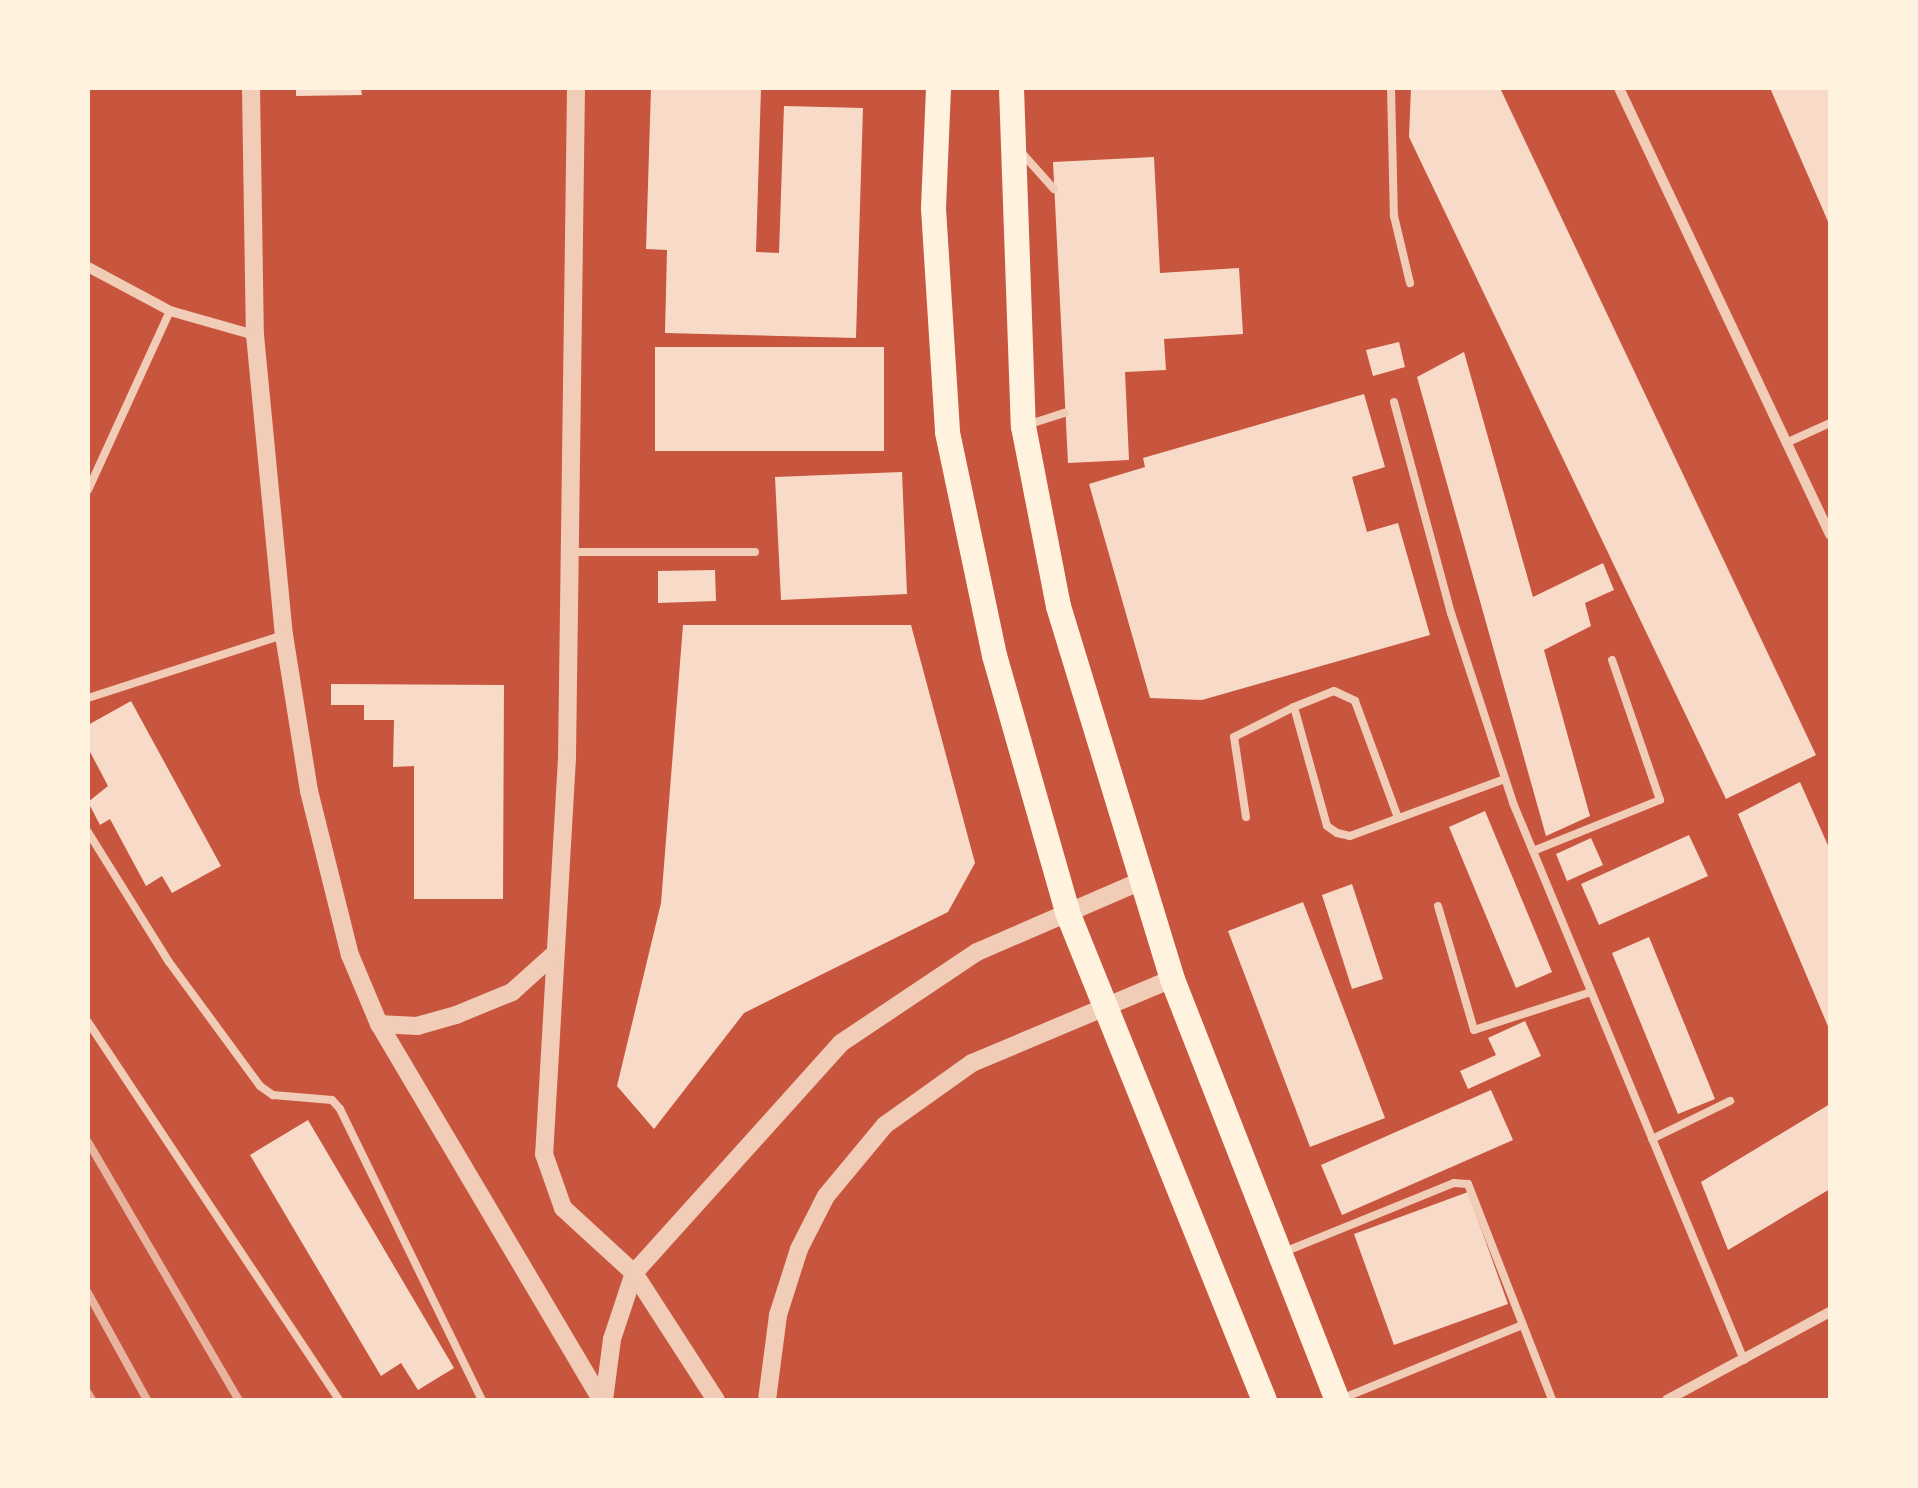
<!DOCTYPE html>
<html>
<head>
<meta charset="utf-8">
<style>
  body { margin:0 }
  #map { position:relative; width:1918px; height:1488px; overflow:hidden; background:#c8553d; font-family:"Times New Roman",serif }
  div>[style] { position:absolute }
  .building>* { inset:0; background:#f7dbc8 }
  .service>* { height:8px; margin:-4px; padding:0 4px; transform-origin:4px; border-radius:4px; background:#f1ccb7 }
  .minor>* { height:10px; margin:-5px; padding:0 5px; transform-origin:5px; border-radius:5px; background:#f1ccb7 }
  .tertiary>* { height:18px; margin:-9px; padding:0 9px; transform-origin:9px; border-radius:9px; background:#f1ccb7 }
  .primary>* { height:25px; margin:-12.5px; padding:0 12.5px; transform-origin:12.5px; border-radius:12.5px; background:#fff3e0 }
  .rail>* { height:8px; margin:-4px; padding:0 4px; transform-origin:4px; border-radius:4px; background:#e9b49f }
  span { translate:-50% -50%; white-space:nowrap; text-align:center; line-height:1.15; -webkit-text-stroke:10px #fff3e0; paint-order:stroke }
  .frame { position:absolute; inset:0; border:90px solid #fff3e0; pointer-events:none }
</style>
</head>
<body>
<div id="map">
  <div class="building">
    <i style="clip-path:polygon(296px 88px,361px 88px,362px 95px,296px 96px)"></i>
    <i style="clip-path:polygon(651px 88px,761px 88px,756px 252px,779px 253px,784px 106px,863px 108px,856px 338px,665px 333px,667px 250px,646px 249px)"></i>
    <i style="clip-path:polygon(1411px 88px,1500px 88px,1816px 755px,1726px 799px,1409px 137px)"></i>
    <i style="clip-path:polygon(1770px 88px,1830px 88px,1830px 226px)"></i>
    <i style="clip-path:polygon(1154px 157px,1160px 273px,1239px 268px,1243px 334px,1164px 339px,1166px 370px,1125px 372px,1129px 460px,1068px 463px,1053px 162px)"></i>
    <i style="clip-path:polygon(1399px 342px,1405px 367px,1373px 376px,1366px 350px)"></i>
    <i style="clip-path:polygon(655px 347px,884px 347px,884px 451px,655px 451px)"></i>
    <i style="clip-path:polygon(1464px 352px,1533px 597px,1603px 563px,1614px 590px,1585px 603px,1591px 626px,1544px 650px,1590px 816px,1546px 836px,1417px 377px)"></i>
    <i style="clip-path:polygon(1364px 394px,1385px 467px,1352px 477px,1367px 532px,1398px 523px,1430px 635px,1202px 700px,1150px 698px,1089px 484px,1145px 467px,1143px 458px)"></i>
    <i style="clip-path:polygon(902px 472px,907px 594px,781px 600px,775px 477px)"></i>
    <i style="clip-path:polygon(715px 570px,716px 601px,658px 603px,658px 571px)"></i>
    <i style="clip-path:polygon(683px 625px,911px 625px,975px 863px,948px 912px,744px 1013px,654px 1129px,617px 1086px,661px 903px)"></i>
    <i style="clip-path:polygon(331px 684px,504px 685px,503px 899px,414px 899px,414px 766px,393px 767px,394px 720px,364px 720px,364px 705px,331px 705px)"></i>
    <i style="clip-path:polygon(131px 701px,221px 866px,172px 893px,162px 876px,146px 886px,110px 819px,100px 825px,88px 802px,108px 786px,88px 748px,88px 725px)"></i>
    <i style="clip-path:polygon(1800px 782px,1830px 850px,1830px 1031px,1738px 814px)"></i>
    <i style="clip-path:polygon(1485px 811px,1552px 972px,1516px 988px,1449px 827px)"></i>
    <i style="clip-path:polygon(1689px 835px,1708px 876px,1599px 925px,1581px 884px)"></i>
    <i style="clip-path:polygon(1591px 838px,1603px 865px,1567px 881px,1556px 854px)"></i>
    <i style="clip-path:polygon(1352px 884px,1383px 979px,1352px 989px,1322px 895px)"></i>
    <i style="clip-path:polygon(1303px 902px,1385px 1118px,1310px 1147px,1228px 931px)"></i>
    <i style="clip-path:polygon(1649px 937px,1715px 1099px,1678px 1114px,1612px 953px)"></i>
    <i style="clip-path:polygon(1525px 1021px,1541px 1056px,1468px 1089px,1460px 1071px,1496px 1055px,1488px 1038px)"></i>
    <i style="clip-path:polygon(1491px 1090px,1513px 1140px,1342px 1215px,1321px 1165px)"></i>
    <i style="clip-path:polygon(1830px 1104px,1830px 1189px,1728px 1250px,1701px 1182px)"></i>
    <i style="clip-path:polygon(308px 1120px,454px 1368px,418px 1390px,401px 1363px,381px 1376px,250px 1155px)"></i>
    <i style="clip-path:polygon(1468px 1192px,1508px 1304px,1394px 1345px,1354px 1234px)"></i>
  </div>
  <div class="service">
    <i style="left:1391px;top:88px;width:128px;rotate:88.7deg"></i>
    <i style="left:1394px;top:216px;width:69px;rotate:76.6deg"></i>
    <i style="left:1020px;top:151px;width:51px;rotate:48.2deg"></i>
    <i style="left:1394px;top:402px;width:219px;rotate:74.9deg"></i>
    <i style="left:1451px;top:613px;width:200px;rotate:71.9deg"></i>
    <i style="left:1513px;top:803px;width:603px;rotate:67.48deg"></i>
    <i style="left:1027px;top:425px;width:40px;rotate:-18deg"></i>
    <i style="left:1786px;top:443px;width:48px;rotate:-24.4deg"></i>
    <i style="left:88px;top:490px;width:197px;rotate:-65.4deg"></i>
    <i style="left:571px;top:552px;width:184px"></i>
    <i style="left:88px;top:698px;width:205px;rotate:-17.9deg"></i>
    <i style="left:1294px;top:707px;width:43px;rotate:-21.8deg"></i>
    <i style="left:1334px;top:691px;width:23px;rotate:25deg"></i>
    <i style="left:1355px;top:701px;width:125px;rotate:69.8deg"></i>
    <i style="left:1246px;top:817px;width:81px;rotate:-98.5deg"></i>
    <i style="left:1234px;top:737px;width:67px;rotate:-26.6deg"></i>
    <i style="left:1294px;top:707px;width:123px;rotate:74.5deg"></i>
    <i style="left:1327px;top:826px;width:12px;rotate:35deg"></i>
    <i style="left:1337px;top:833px;width:13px;rotate:13deg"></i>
    <i style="left:1350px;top:836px;width:165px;rotate:-20.2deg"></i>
    <i style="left:88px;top:832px;width:153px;rotate:58.1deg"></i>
    <i style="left:169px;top:962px;width:154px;rotate:53.7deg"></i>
    <i style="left:260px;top:1086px;width:16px;rotate:35deg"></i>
    <i style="left:273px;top:1095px;width:59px;rotate:4.8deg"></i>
    <i style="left:332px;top:1100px;width:12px;rotate:48deg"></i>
    <i style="left:340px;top:1109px;width:324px;rotate:64deg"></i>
    <i style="left:1533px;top:851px;width:137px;rotate:-21.9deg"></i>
    <i style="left:1660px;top:800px;width:148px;rotate:-108.9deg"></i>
    <i style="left:1438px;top:906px;width:129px;rotate:73.8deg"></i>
    <i style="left:1474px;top:1030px;width:123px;rotate:-18deg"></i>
    <i style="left:88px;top:1022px;width:454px;rotate:56.4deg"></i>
    <i style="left:1652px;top:1139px;width:87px;rotate:-26deg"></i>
    <i style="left:1284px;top:1252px;width:183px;rotate:-22.1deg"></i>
    <i style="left:1454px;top:1183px;width:14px;rotate:4deg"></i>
    <i style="left:1468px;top:1184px;width:232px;rotate:68.7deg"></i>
    <i style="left:1341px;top:1399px;width:196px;rotate:-22.2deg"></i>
  </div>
  <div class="minor">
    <i style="left:1619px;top:88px;width:494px;rotate:64.7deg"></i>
    <i style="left:88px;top:267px;width:93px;rotate:28.2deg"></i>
    <i style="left:170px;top:311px;width:88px;rotate:15.8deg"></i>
    <i style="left:1667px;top:1400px;width:185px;rotate:-28.4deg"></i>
  </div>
  <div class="tertiary">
    <i style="left:251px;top:88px;width:247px;rotate:89.1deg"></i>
    <i style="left:255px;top:335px;width:301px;rotate:84.5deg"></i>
    <i style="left:284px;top:635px;width:158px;rotate:80.9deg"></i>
    <i style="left:309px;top:791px;width:169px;rotate:76deg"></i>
    <i style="left:350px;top:955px;width:75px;rotate:67.2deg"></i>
    <i style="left:379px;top:1024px;width:437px;rotate:59.4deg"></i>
    <i style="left:576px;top:88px;width:670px;rotate:90.77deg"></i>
    <i style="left:567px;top:758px;width:397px;rotate:93.3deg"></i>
    <i style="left:544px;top:1154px;width:57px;rotate:70.6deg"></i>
    <i style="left:563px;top:1208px;width:96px;rotate:42.5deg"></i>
    <i style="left:634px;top:1273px;width:151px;rotate:57.2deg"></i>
    <i style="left:379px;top:1024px;width:38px;rotate:3deg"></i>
    <i style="left:417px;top:1026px;width:41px;rotate:-15.8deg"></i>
    <i style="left:456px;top:1015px;width:61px;rotate:-22.3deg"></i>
    <i style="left:512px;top:992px;width:54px;rotate:-42deg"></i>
    <i style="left:604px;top:1400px;width:62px;rotate:-82.5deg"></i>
    <i style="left:612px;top:1339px;width:70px;rotate:-71.6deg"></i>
    <i style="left:634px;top:1273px;width:309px;rotate:-48deg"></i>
    <i style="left:841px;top:1043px;width:164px;rotate:-33.8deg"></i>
    <i style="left:977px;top:952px;width:181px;rotate:-23.4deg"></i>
    <i style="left:767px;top:1400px;width:86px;rotate:-82.6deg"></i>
    <i style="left:778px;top:1315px;width:69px;rotate:-72.3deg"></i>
    <i style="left:799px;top:1249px;width:59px;rotate:-63deg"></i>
    <i style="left:826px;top:1196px;width:92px;rotate:-50.3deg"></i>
    <i style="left:885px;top:1125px;width:107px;rotate:-35.5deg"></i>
    <i style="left:972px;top:1063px;width:217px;rotate:-22.8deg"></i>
  </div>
  <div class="primary">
    <i style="left:938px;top:88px;width:120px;rotate:92.4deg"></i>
    <i style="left:933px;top:208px;width:224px;rotate:86.4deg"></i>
    <i style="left:947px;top:432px;width:228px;rotate:78.1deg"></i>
    <i style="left:994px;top:655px;width:267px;rotate:74.1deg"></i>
    <i style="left:1067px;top:912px;width:526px;rotate:68.02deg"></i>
    <i style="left:1011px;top:88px;width:338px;rotate:88deg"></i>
    <i style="left:1023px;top:426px;width:183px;rotate:79deg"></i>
    <i style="left:1058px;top:606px;width:390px;rotate:73deg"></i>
    <i style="left:1172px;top:979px;width:452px;rotate:68.6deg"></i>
  </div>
  <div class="rail">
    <i style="left:88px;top:1142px;width:299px;rotate:59.7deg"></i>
    <i style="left:88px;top:1293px;width:122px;rotate:61.1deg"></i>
    <i style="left:88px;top:1393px;width:8px;rotate:60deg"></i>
  </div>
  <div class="frame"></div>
</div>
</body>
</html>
